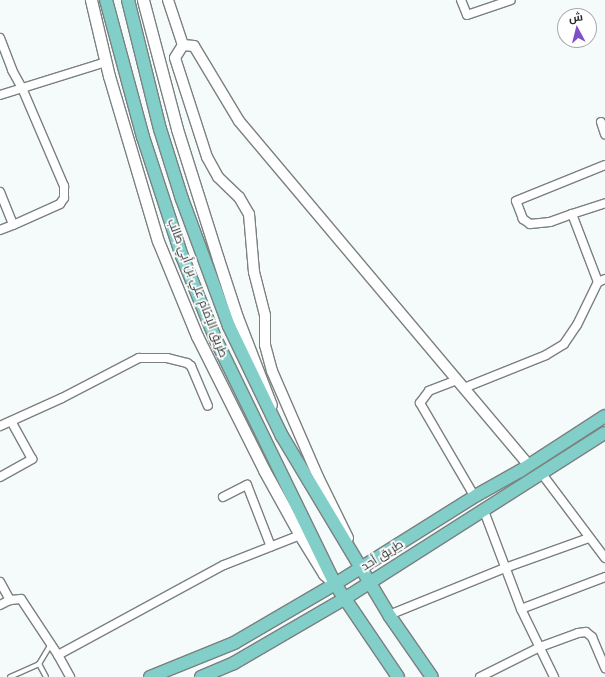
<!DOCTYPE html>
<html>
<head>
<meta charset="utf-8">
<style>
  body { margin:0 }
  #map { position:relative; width:605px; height:677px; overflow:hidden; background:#f5fafb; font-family:Quicksand,Cairo,sans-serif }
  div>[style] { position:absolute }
  .roads { filter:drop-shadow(1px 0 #7b8080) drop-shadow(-1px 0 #7b8080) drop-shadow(0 1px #7b8080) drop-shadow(0 -1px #7b8080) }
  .service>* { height:4px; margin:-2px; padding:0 2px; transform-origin:2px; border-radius:2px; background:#fff }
  .minor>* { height:8px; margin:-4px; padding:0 4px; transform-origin:4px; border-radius:4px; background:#fff }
  .tertiary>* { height:10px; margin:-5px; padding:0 5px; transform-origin:5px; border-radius:5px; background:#fff }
  .secondary>* { height:11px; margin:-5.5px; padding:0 5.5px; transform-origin:5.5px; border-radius:5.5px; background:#fff }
  .primary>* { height:12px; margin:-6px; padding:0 6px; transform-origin:6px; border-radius:6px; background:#82cfca }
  span { translate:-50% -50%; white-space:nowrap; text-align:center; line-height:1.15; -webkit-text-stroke:3.5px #fff; paint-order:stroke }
  .street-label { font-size:12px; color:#262828 }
  .north { position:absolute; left:557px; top:8px; width:40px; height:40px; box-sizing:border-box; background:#fff; border:1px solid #a8a9a9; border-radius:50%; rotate:353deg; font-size:11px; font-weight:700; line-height:16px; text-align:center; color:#262828 }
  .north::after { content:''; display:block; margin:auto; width:14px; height:18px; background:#804ec6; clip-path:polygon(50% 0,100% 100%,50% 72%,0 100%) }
</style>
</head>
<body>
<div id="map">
  <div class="roads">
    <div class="service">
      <i style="left:10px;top:677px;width:32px;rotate:-24deg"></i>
      <i style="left:46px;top:677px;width:15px;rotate:-118deg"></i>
      <i style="left:39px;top:664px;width:23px;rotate:-59deg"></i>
    </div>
    <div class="minor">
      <i style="left:461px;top:0;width:16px;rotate:68deg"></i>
      <i style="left:467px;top:15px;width:46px;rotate:-18.8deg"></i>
      <i style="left:0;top:38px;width:34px;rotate:69deg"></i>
      <i style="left:12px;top:70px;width:21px;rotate:61deg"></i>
      <i style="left:22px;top:88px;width:107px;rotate:66.8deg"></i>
      <i style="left:64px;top:186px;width:12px;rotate:90deg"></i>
      <i style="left:64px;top:198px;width:7px;rotate:124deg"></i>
      <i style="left:60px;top:204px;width:51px;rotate:155.9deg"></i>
      <i style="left:0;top:95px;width:111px;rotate:-17.3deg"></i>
      <i style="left:601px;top:122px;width:13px;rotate:72deg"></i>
      <i style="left:0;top:192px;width:35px;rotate:68deg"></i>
      <i style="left:13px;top:225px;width:14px;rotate:159deg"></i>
      <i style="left:572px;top:214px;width:23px;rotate:160deg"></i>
      <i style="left:550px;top:222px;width:20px;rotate:174deg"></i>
      <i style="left:530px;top:224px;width:9px;rotate:-144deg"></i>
      <i style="left:523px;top:219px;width:19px;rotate:-111deg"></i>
      <i style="left:516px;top:201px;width:96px;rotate:-22deg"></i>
      <i style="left:598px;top:282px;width:73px;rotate:-110.9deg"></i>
      <i style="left:572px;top:214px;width:35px;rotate:-18deg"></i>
      <i style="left:457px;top:380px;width:30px;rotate:159deg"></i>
      <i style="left:429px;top:391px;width:15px;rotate:127deg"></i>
      <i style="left:420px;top:403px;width:103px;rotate:59.7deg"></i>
      <i style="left:472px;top:492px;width:6px;rotate:31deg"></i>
      <i style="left:464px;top:388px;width:88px;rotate:-21.9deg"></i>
      <i style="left:546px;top:355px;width:21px;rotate:-31deg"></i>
      <i style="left:564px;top:344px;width:23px;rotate:-56deg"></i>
      <i style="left:577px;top:325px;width:48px;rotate:-64deg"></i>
      <i style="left:598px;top:282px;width:8px;rotate:-23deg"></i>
      <i style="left:0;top:426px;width:68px;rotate:-24.3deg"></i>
      <i style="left:62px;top:398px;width:87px;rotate:-27.5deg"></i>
      <i style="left:139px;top:358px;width:28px"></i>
      <i style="left:167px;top:358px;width:21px;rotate:14deg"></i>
      <i style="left:187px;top:363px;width:5px;rotate:37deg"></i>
      <i style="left:191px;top:366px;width:43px;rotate:67deg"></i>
      <i style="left:542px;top:474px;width:105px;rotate:53.1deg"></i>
      <i style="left:0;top:477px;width:37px;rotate:-29deg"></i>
      <i style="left:32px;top:459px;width:43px;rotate:-118.9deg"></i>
      <i style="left:223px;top:497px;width:27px;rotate:-27deg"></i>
      <i style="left:247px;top:485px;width:66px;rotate:68.8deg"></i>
      <i style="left:484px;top:511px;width:105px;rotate:69.3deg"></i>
      <i style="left:521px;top:609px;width:76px;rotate:64.1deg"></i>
      <i style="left:0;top:582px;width:21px;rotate:61deg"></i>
      <i style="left:0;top:605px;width:11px;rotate:-27deg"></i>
      <i style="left:10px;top:600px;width:11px;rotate:-5deg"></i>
      <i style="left:21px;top:599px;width:67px;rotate:56.5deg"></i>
      <i style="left:58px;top:655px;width:25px;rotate:61deg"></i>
      <i style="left:521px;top:609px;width:90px;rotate:-20.9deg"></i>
      <i style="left:389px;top:615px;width:125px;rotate:-22.1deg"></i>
      <i style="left:505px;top:568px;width:89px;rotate:-19.7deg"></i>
      <i style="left:58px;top:655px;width:189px;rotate:-28.5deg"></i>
      <i style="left:224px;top:565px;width:82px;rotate:-21.5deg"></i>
      <i style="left:480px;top:677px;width:67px;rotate:-26.6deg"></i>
      <i style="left:540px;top:647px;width:40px;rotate:-20.2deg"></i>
      <i style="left:578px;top:633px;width:8px;rotate:-7deg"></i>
      <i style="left:586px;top:632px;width:8px;rotate:40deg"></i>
      <i style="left:592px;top:637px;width:34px;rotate:67deg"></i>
    </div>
    <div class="tertiary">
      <i style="left:168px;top:0;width:47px;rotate:71.6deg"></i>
      <i style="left:183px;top:45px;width:15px;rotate:122deg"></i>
      <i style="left:175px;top:58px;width:104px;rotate:72.1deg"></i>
      <i style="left:207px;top:157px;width:23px;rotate:61deg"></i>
      <i style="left:218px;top:177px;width:29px;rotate:44deg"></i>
      <i style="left:239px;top:197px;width:20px;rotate:60deg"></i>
      <i style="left:249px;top:214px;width:58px;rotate:85.1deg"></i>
      <i style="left:254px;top:272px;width:44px;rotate:75.7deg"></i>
      <i style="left:265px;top:315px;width:30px;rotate:90deg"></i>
      <i style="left:265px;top:345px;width:27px;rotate:75deg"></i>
      <i style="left:272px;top:371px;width:116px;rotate:66.5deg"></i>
      <i style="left:318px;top:477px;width:68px;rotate:63.8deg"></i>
      <i style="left:183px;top:45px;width:11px;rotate:5deg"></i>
      <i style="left:194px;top:46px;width:87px;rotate:59deg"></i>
      <i style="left:239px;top:121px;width:450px;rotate:49.9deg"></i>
    </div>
    <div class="secondary">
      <i style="left:91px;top:0;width:78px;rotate:76.7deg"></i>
      <i style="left:109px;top:76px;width:172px;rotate:73.5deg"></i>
      <i style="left:158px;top:241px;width:103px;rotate:67.7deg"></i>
      <i style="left:197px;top:336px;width:150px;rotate:63.4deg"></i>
      <i style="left:264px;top:470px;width:74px;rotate:61deg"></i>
      <i style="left:300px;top:535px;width:46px;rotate:58.4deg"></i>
      <i style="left:324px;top:574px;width:11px;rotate:41deg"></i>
      <i style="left:143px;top:0;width:133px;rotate:75.2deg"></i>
      <i style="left:177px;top:129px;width:136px;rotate:72.5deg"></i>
      <i style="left:218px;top:259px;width:61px;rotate:71.9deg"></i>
      <i style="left:237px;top:317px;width:94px;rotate:68.9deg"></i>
    </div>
    <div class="primary">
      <i style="left:106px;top:0;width:142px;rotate:74.9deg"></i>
      <i style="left:143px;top:137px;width:125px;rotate:71.9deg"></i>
      <i style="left:182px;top:256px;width:91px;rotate:68deg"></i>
      <i style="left:216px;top:340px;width:271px;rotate:64deg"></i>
      <i style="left:335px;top:584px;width:112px;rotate:55.9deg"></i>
      <i style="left:128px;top:0;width:133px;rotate:76.1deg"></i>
      <i style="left:160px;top:129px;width:73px;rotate:72.6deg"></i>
      <i style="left:182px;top:199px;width:135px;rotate:69.7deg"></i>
      <i style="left:229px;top:326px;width:122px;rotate:64.3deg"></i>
      <i style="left:282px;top:436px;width:209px;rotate:59.1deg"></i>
      <i style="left:389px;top:615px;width:75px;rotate:55.3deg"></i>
      <i style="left:150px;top:677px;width:91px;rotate:-22deg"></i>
      <i style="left:234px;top:643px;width:117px;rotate:-30.3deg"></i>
      <i style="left:335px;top:584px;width:168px;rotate:-32.1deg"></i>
      <i style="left:477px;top:495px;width:49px;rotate:-29.2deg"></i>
      <i style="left:520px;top:471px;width:101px;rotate:-32.9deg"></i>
      <i style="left:201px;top:677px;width:36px;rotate:-23deg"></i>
      <i style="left:234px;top:663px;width:127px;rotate:-30.2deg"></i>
      <i style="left:344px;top:599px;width:309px;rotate:-32.5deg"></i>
    </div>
  </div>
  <div class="street-label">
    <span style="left:198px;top:288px;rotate:69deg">طريق الإمام علي بن أبي طالب</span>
    <span style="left:382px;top:555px;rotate:-32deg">طريق أحد</span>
  </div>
  <div class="north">ش</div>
</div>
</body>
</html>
